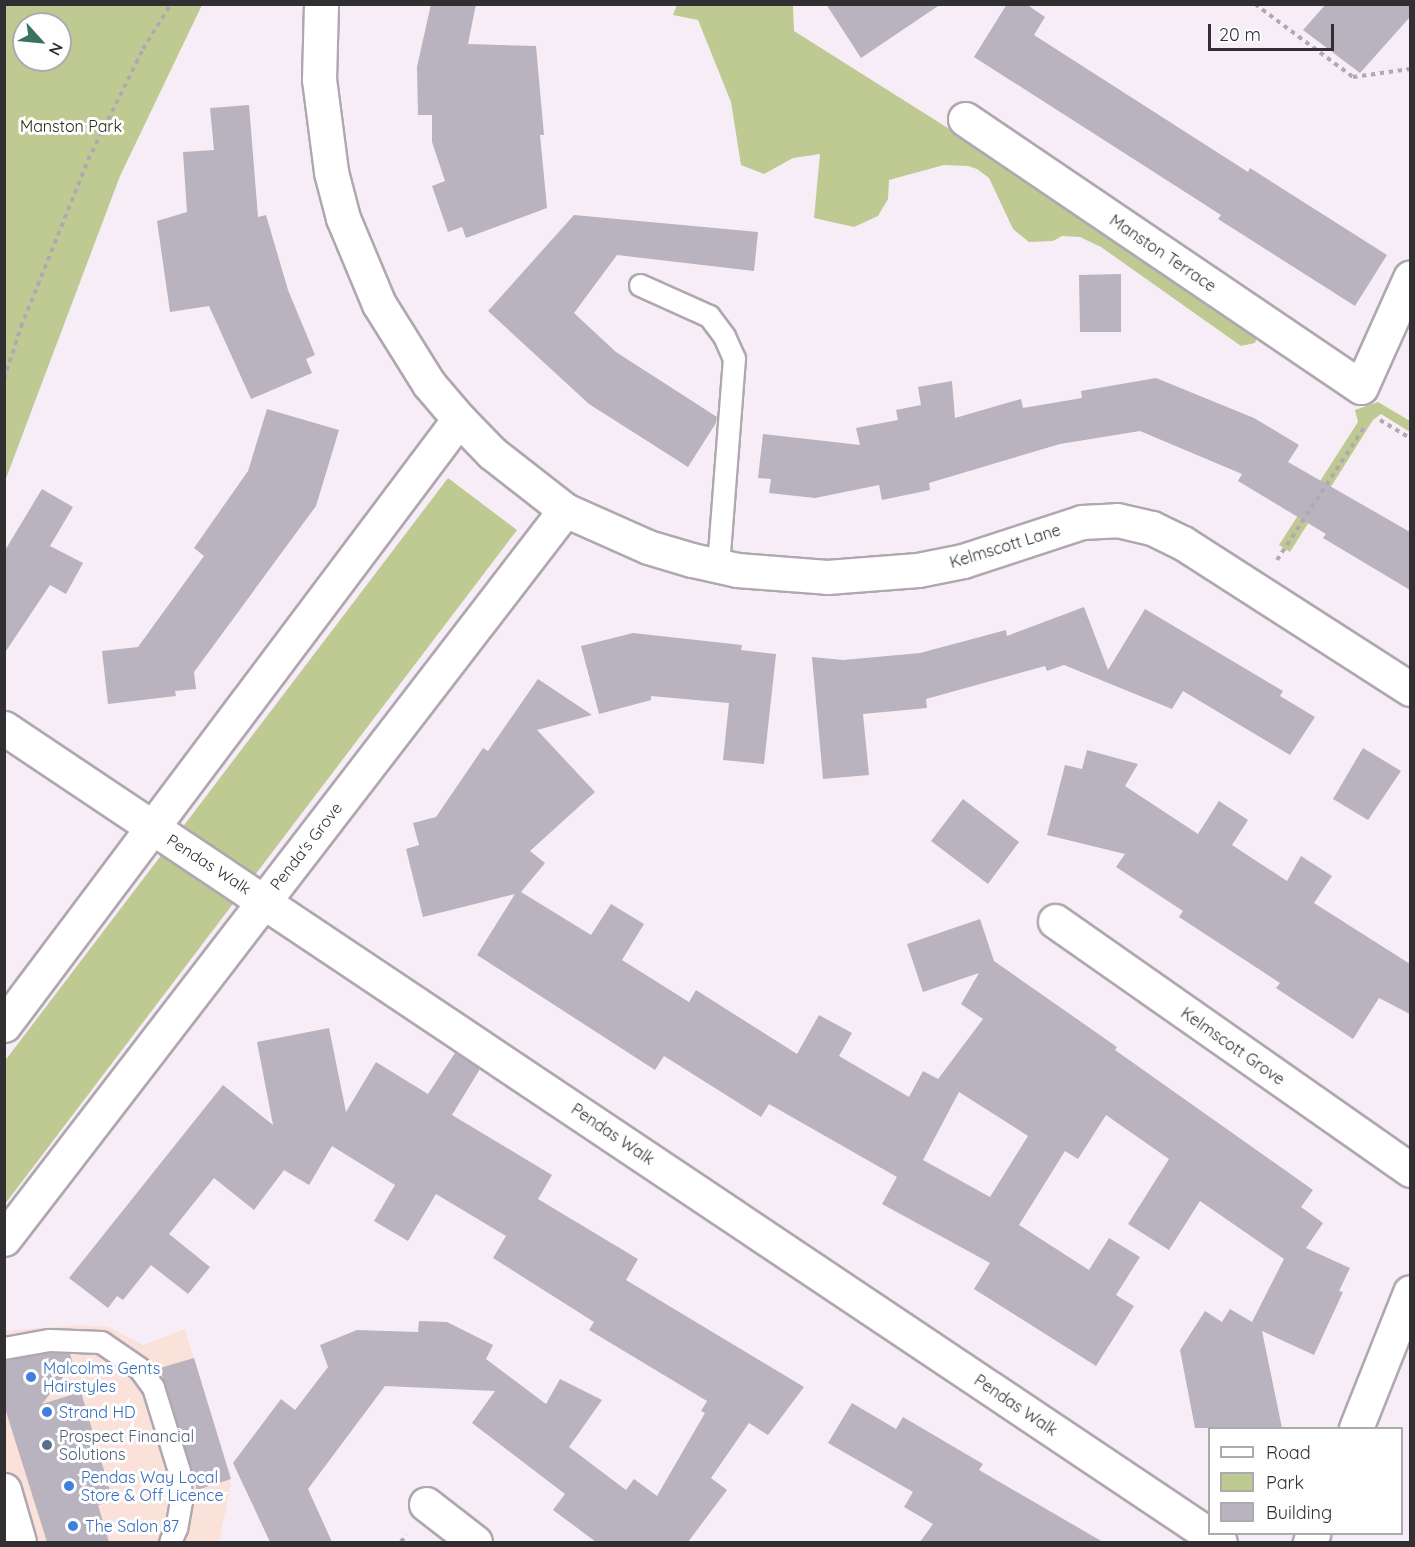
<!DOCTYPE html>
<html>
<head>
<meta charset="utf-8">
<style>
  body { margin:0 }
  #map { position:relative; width:1415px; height:1547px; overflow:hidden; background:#f7edf7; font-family:Quicksand,sans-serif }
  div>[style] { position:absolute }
  .commercial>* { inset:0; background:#fae1d9 }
  .green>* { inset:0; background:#beca92 }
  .building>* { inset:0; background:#b8b3be }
  .path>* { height:4px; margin-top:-2px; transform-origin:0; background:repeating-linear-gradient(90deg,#b1a9b1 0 4.5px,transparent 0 9px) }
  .roads { filter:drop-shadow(2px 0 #b0a7b0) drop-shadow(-2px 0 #b0a7b0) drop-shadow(0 2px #b0a7b0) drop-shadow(0 -2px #b0a7b0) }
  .service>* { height:21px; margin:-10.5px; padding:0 10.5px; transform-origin:10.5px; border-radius:10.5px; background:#fff }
  .minor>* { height:33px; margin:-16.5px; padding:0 16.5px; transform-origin:16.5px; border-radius:16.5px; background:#fff }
  .dots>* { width:16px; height:16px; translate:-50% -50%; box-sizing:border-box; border:3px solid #fefefe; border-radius:50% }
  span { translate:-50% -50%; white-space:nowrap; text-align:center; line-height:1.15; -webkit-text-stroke:6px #fefefe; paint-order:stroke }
  .park-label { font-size:16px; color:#282d10 }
  .street-label { font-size:16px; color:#322f32 }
  .shop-label { font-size:16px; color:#366cbe }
  .left { translate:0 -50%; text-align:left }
  .service-label { font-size:16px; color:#4e5e75 }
  .frame { position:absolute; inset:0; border:6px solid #322f32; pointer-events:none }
  .legend { position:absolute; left:1208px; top:1427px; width:195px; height:108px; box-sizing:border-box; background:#fefefe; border:2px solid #acabac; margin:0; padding:8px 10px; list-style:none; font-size:18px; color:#322f32 }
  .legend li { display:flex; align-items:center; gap:12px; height:30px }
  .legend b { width:30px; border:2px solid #acabac }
  .north { position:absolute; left:12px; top:12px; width:60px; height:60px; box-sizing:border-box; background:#fefefe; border:2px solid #acabac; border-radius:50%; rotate:117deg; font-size:16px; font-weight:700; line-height:24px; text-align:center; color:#322f32 }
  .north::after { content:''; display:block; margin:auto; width:21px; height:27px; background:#3a745d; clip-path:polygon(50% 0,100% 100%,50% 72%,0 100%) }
  .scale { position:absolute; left:1208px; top:24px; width:126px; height:27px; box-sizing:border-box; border:3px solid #322f32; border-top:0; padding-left:8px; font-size:18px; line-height:21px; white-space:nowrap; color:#322f32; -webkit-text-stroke:4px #fefefe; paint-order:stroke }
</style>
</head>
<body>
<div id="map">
  <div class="commercial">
    <i style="clip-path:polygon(80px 1325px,109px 1327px,143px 1345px,185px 1329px,231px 1484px,219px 1542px,5px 1542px,4px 1331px)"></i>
  </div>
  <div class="green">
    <i style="clip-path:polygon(evenodd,5px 4px,202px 5px,120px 176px,5px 481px,5px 4px,24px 24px,60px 24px,60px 60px,24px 60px,24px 24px)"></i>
    <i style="clip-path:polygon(677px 5px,793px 5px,794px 31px,1035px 183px,1258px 334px,1255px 343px,1241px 346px,1101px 247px,1080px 237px,1062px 236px,1053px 241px,1029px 242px,1013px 229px,989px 178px,977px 169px,968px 166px,944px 165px,889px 180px,888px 199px,878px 216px,854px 227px,814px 218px,820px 154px,793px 158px,764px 174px,741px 165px,731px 102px,698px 20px,673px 15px)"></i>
    <i style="clip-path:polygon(1378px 402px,1410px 421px,1410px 432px,1381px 414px,1373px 420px,1290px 552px,1279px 545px,1358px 422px,1355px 410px)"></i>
    <i style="clip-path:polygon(448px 478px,517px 530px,5px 1204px,4px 1062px)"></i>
  </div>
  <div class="building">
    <i style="clip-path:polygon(431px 4px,476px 4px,468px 44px,536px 46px,544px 135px,540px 135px,547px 208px,466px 238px,462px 227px,448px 232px,432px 186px,445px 181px,432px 142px,432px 115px,418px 115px,417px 67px)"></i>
    <i style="clip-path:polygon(826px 4px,941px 4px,861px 58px)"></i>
    <i style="clip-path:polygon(1007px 4px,1026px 4px,1045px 17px,1034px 35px,1248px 172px,1250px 168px,1387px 255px,1355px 306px,1218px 219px,1221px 215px,974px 57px)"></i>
    <i style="clip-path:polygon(1326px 4px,1410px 4px,1410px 17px,1360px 73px,1303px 30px)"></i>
    <i style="clip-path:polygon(249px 105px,258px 217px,266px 215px,288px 290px,315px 355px,306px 359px,312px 373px,251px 399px,209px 306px,170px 312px,157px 221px,187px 212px,183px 152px,214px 150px,210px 108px)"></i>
    <i style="clip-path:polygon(574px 215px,758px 232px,754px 271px,617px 255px,574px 313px,616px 352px,717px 417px,716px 423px,688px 467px,589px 404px,488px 311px)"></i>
    <i style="clip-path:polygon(1121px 274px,1121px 332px,1080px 332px,1079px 275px)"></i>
    <i style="clip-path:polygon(1156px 378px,1254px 418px,1299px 445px,1288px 462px,1410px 532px,1410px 590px,1323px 538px,1326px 534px,1238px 481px,1242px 474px,1140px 431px,1060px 444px,929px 483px,930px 490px,882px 500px,879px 485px,815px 498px,769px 493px,771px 479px,758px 478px,763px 434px,860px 445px,856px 428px,898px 420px,896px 410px,921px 405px,918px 387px,952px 381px,955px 418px,1021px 399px,1023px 408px,1082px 398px,1081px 391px)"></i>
    <i style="clip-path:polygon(267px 409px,339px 430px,316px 506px,194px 672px,196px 689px,175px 691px,176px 696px,108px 704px,102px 651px,138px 647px,204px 556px,194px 548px,248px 471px)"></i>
    <i style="clip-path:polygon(42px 489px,73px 507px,50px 546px,83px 563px,66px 594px,50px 585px,4px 654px,4px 552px)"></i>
    <i style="clip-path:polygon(1084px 607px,1108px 670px,1145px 609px,1283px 691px,1280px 696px,1315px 717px,1290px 755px,1183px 691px,1172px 709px,1064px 665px,1047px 671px,1045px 666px,926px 699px,927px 708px,863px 714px,869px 775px,823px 779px,812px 657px,843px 660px,920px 653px,1006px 630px,1007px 636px)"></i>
    <i style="clip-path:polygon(633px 633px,742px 645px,741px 650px,776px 654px,764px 764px,723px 760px,729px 703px,651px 696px,651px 700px,599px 714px,581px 646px)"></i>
    <i style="clip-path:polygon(evenodd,538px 679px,592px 715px,537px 730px,595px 792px,530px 851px,545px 863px,521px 892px,591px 935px,611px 904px,644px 924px,622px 960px,689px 1002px,696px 990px,797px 1054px,819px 1015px,852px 1033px,839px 1056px,909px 1097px,923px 1071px,942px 1081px,938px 1079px,983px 1019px,961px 1004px,979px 973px,923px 992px,907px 944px,980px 919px,994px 961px,1117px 1047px,1115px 1050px,1313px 1190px,1301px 1207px,1323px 1223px,1306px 1248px,1350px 1268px,1339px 1291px,1343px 1292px,1314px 1355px,1262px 1331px,1282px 1428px,1195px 1428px,1180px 1350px,1205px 1311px,1222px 1322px,1230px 1309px,1252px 1322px,1284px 1259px,1200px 1201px,1169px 1250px,1128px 1224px,1169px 1159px,1106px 1115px,1078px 1159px,1065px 1151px,1019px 1225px,1089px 1270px,1109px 1238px,1140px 1257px,1116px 1295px,1134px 1306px,1096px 1366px,974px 1289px,990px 1263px,882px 1204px,897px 1177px,769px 1104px,761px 1117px,664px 1056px,655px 1070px,477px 955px,515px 894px,423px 917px,406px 849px,419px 845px,413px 823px,436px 817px,483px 748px,488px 751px,538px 679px,959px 1092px,1028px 1136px,990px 1197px,923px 1160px,959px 1092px)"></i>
    <i style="clip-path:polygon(1363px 748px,1401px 771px,1368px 820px,1333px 799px)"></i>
    <i style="clip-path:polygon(1087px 750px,1138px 764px,1125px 786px,1198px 834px,1219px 801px,1248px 820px,1232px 845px,1287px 881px,1301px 856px,1332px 876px,1314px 903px,1410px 964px,1410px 1014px,1379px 998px,1353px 1039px,1276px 988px,1280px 983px,1179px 917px,1183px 911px,1116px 867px,1125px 854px,1047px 835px,1065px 765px,1082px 769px)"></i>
    <i style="clip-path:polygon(963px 799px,1019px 842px,988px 884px,931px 841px)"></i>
    <i style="clip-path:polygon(329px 1028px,346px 1112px,376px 1062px,428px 1094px,455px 1053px,480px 1069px,452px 1115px,552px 1175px,538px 1199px,638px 1259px,626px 1280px,804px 1387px,768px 1435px,749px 1423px,711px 1478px,727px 1490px,688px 1542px,596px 1542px,553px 1510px,565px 1494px,472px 1423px,495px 1391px,385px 1386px,308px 1489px,332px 1542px,270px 1542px,233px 1463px,281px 1399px,295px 1410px,328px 1367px,320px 1345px,357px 1330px,418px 1332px,419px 1321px,447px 1322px,493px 1345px,486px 1359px,546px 1404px,560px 1379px,602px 1400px,569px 1447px,626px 1490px,634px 1479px,657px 1496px,705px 1413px,701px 1411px,707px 1401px,589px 1330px,594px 1322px,493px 1258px,506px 1236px,436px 1194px,408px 1241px,374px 1221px,395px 1185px,332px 1146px,309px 1185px,284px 1170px,254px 1210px,214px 1178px,169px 1234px,210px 1267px,188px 1294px,151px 1265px,123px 1300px,117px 1296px,108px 1308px,69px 1278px,223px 1085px,273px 1125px,257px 1042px)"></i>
    <i style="clip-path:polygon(50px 1353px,70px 1354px,73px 1364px,42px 1404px,81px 1392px,113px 1501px,98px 1505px,109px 1542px,47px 1542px,4px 1405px,4px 1360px)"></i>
    <i style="clip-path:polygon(194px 1358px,231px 1479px,197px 1490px,160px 1368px)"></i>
    <i style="clip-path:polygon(852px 1403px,896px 1429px,903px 1417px,983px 1464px,979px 1470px,1103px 1542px,920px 1542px,933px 1524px,904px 1507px,913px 1492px,828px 1443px)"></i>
  </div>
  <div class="path">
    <i style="left:1255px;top:4px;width:122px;rotate:36.7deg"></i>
    <i style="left:1353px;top:77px;width:58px;rotate:-8deg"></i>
    <i style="left:4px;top:379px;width:55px;rotate:-71.9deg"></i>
    <i style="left:21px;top:327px;width:180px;rotate:-68.1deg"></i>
    <i style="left:88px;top:160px;width:124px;rotate:-63.6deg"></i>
    <i style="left:143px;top:49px;width:53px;rotate:-58.1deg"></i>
    <i style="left:1380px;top:420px;width:35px;rotate:31deg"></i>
    <i style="left:1277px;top:560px;width:160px;rotate:-56.7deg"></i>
    <i style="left:401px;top:1542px;width:9px;rotate:-54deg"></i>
  </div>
  <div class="roads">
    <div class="service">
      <i style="left:640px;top:285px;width:76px;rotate:24.2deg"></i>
      <i style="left:709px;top:316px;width:25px;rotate:53deg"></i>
      <i style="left:724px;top:336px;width:24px;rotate:66deg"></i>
      <i style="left:734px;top:358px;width:209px;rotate:94.4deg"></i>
      <i style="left:4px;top:1348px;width:46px;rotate:-10.1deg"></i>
      <i style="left:49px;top:1340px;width:52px;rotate:2.2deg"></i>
      <i style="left:101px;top:1342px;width:46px;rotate:34.4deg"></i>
      <i style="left:139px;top:1368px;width:24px;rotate:54deg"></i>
      <i style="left:153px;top:1387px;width:88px;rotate:72.8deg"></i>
      <i style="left:179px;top:1471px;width:30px;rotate:86deg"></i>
      <i style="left:181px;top:1501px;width:27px;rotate:100deg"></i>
      <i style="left:176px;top:1528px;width:15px;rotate:113deg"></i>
    </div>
    <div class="minor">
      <i style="left:321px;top:4px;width:75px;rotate:91.5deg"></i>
      <i style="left:319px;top:79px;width:94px;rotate:82.6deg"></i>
      <i style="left:331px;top:172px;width:48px;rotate:75.4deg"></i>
      <i style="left:343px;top:218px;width:93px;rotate:67.3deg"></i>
      <i style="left:379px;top:304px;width:94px;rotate:58deg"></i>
      <i style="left:429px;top:384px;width:46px;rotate:49.4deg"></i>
      <i style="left:459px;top:419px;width:47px;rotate:45.9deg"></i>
      <i style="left:492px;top:453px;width:93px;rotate:38deg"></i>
      <i style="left:565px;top:510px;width:91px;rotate:24deg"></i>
      <i style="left:648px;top:547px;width:46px;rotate:16.5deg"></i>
      <i style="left:692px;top:560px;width:46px;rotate:12.5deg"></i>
      <i style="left:737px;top:570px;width:90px;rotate:4.4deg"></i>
      <i style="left:827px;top:577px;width:91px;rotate:-4.4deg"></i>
      <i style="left:918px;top:570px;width:46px;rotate:-11.3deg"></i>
      <i style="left:963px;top:561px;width:125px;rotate:-18.1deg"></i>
      <i style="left:1082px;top:522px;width:35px;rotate:-3deg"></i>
      <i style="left:1117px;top:520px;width:36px;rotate:13deg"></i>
      <i style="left:1152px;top:528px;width:34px;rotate:26deg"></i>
      <i style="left:1183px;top:543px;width:270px;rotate:32.7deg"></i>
      <i style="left:965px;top:119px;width:478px;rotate:34.1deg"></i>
      <i style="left:1361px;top:387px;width:120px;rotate:-65.8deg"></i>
      <i style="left:4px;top:728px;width:1463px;rotate:33.8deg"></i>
      <i style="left:1055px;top:921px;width:434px;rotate:35deg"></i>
      <i style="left:4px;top:1025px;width:758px;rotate:-53.1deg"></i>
      <i style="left:4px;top:1239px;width:920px;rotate:-52.42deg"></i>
      <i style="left:1356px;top:1428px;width:146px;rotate:-68.3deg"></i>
      <i style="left:4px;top:1490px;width:54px;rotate:73.9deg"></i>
      <i style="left:426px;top:1504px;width:62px;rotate:37.8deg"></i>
      <i style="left:1310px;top:1542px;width:9px;rotate:-69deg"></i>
    </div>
  </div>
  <div class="dots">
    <i style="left:31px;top:1377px;background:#3f7fe0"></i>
    <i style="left:47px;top:1412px;background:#3f7fe0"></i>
    <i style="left:47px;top:1445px;background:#5c6f8a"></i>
    <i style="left:69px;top:1486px;background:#3f7fe0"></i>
    <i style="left:73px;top:1526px;background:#3f7fe0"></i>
  </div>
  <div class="park-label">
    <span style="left:71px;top:126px">Manston Park</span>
  </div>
  <div class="street-label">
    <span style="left:1163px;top:253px;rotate:34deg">Manston Terrace</span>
    <span style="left:1005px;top:546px;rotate:-17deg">Kelmscott Lane</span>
    <span style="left:306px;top:846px;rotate:-52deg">Penda's Grove</span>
    <span style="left:209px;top:864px;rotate:33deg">Pendas Walk</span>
    <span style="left:1233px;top:1046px;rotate:35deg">Kelmscott Grove</span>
    <span style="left:613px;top:1134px;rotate:34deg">Pendas Walk</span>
    <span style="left:1016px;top:1405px;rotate:34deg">Pendas Walk</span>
  </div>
  <div class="shop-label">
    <span class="left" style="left:43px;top:1377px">Malcolms Gents<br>Hairstyles</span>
    <span class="left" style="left:59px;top:1412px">Strand HD</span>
    <span class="left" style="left:81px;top:1486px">Pendas Way Local<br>Store &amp; Off Licence</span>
    <span class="left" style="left:85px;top:1526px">The Salon 87</span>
  </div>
  <div class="service-label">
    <span class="left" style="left:59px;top:1445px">Prospect Financial<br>Solutions</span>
  </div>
  <div class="frame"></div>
  <ul class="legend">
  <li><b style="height:8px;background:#fff"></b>Road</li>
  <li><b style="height:16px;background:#beca92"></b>Park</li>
  <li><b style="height:16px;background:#b8b3be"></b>Building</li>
  </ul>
  <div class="north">N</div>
  <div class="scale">20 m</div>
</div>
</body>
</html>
